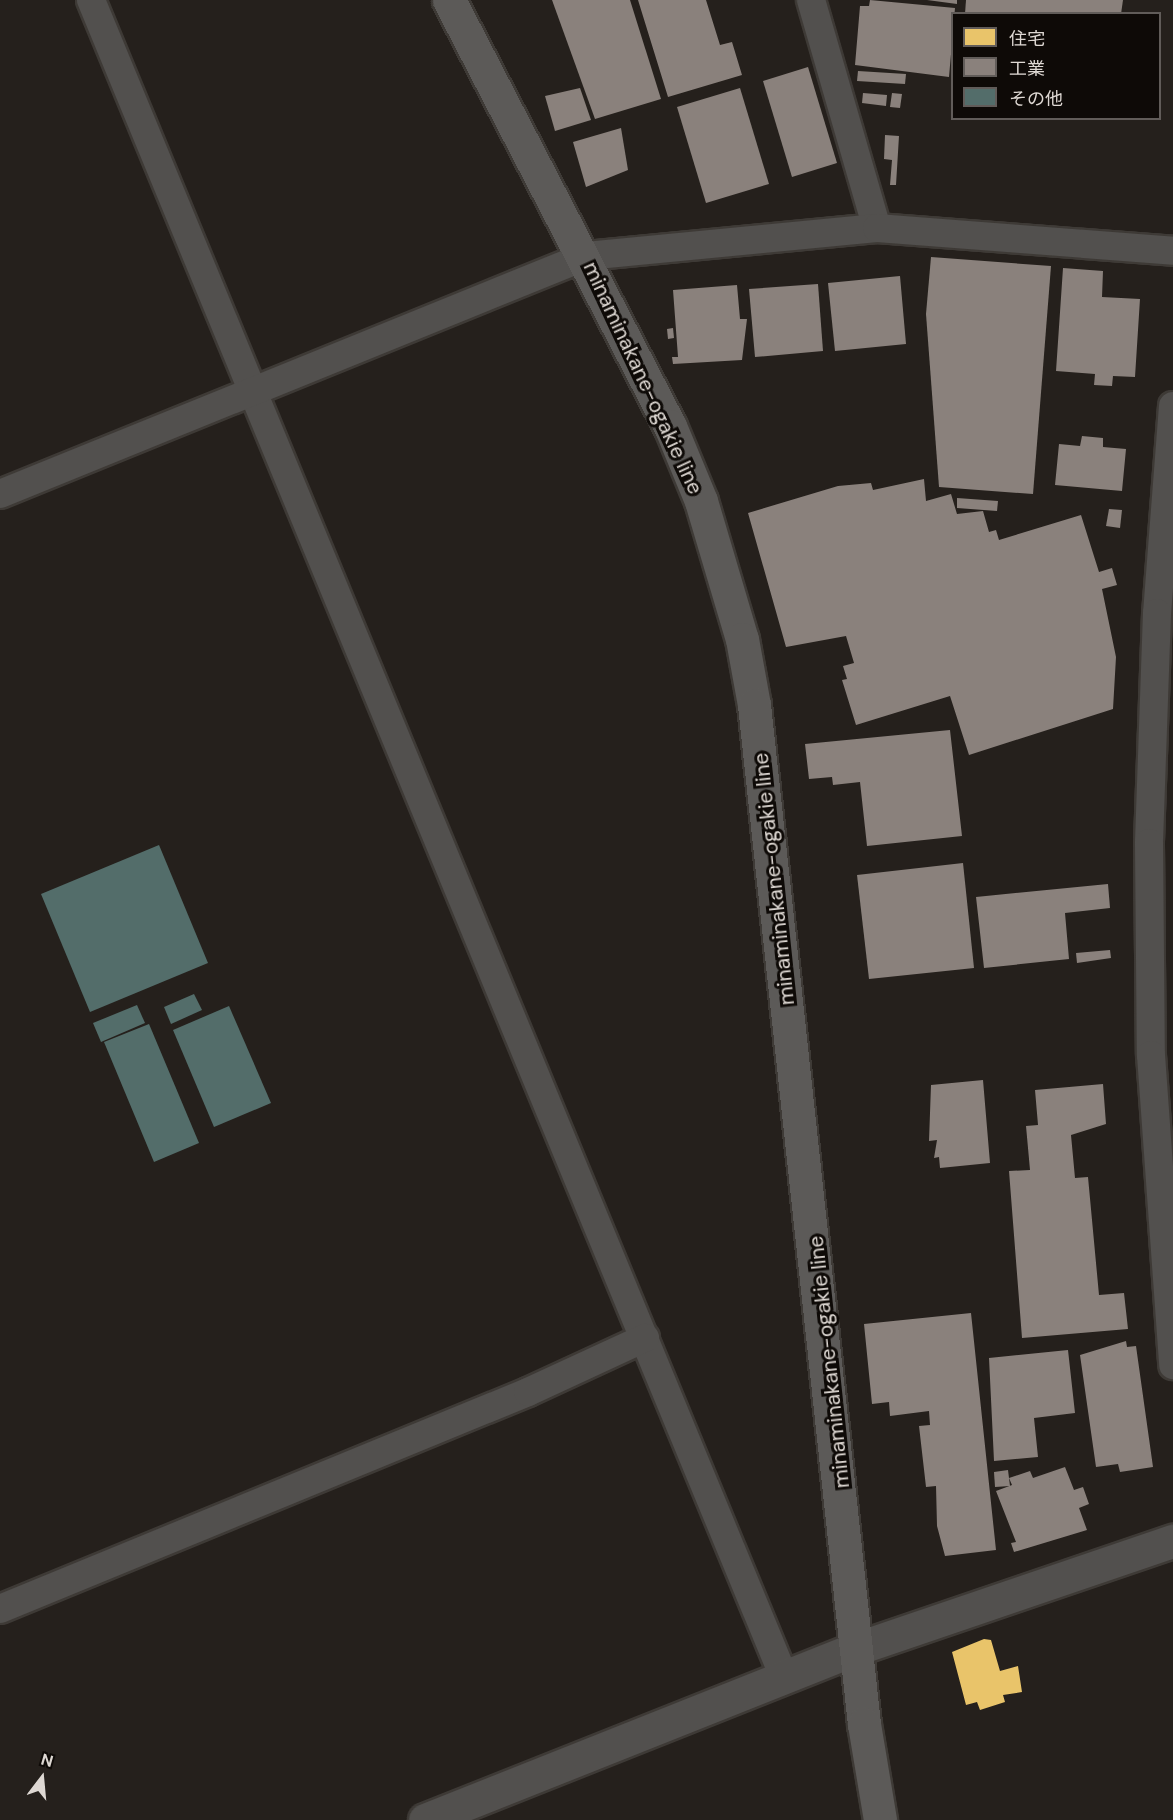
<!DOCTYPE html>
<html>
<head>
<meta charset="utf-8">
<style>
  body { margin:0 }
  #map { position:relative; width:1173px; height:1820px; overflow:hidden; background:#25201c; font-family:"DM Sans","Noto Sans JP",sans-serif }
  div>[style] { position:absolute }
  .homes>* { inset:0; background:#e9c46a }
  .industry>* { inset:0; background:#8a817c }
  .building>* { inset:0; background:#536d6a }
  .roads { filter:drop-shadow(2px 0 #3e3a36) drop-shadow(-2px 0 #3e3a36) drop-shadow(0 2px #3e3a36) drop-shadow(0 -2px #3e3a36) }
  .minor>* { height:28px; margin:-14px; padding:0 14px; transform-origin:14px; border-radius:14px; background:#52504e }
  .tertiary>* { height:33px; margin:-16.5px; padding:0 16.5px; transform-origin:16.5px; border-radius:16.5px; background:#52504e }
  .secondary>* { height:33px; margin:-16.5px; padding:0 16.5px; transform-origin:16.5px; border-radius:16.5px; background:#5c5a58 }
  span { translate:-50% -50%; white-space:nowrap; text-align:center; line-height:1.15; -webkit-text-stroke:6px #0e0a07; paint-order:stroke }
  .street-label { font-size:21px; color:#ded8d3 }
  .legend { position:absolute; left:951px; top:12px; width:210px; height:108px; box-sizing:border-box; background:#0e0a07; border:2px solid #615c59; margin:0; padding:8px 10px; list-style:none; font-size:18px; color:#ded8d3 }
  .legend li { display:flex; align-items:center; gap:12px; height:30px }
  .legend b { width:30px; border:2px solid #615c59 }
  .north { position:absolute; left:12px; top:1748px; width:60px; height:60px; -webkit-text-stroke:4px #0e0a07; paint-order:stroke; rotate:16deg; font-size:16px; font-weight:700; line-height:24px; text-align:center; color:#ded8d3 }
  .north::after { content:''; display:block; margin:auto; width:21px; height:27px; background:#ded8d3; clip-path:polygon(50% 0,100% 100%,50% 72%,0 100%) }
</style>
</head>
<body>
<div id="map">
  <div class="homes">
    <i style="clip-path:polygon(984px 1639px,991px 1640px,1000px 1671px,1018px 1666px,1022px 1692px,1003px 1695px,1005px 1702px,980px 1710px,977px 1702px,966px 1705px,952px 1652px)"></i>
  </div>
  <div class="industry">
    <i style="clip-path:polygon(552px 0,630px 0,661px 99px,595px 119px)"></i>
    <i style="clip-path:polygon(638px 0,706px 0,720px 45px,732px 42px,742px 75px,668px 97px)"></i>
    <i style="clip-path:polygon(870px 0,955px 8px,949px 77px,855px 65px,860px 6px,869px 6px)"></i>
    <i style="clip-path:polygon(927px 0,957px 0,957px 4px)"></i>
    <i style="clip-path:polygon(966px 0,1123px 0,1121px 14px,965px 14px)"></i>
    <i style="clip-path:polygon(808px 67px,837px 163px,792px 177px,763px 81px)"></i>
    <i style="clip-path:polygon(858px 71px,906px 74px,905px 84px,857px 81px)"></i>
    <i style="clip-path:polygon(580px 88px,591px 120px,555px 131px,545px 96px)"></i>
    <i style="clip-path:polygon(740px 88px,769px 184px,706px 203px,677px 107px)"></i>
    <i style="clip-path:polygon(863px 93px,887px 95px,886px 106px,862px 103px)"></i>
    <i style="clip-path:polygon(892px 93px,902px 94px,900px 108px,890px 107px)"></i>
    <i style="clip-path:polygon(621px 128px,628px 170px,586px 187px,573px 142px)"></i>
    <i style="clip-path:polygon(885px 135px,899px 136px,896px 185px,890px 185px,892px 160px,884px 159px)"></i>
    <i style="clip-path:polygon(931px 257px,1051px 266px,1033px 494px,939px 487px,926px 314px)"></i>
    <i style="clip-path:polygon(1063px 268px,1103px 271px,1102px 297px,1140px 299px,1135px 377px,1113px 376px,1112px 386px,1094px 385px,1095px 374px,1056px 371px)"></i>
    <i style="clip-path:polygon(900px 276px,906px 344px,835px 351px,828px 283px)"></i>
    <i style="clip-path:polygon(818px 284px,823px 351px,755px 357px,749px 289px)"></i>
    <i style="clip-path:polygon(737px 285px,740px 319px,747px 319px,742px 360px,673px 364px,672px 357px,678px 357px,673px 290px)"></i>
    <i style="clip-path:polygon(673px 328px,674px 338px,668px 339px,667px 329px)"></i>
    <i style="clip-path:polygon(1082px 436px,1103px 438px,1103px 447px,1126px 449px,1122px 491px,1055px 485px,1059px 444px,1080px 446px)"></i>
    <i style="clip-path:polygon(924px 479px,926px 501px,951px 494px,957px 514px,983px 511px,989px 532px,996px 530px,999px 540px,1081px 515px,1099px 572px,1112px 568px,1117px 585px,1102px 589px,1116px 657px,1113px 709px,969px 755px,950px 696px,856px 725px,842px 680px,847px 679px,843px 666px,854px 663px,846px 636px,786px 647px,748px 513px,838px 486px,871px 483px,873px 490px)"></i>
    <i style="clip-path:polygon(957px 498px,998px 501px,997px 511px,957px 508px)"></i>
    <i style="clip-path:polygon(1109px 509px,1122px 510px,1120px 528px,1106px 526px)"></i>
    <i style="clip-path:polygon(950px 730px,962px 836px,867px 846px,860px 782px,833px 785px,832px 777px,809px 779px,805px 744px)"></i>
    <i style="clip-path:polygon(963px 863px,974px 968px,869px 979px,857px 875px)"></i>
    <i style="clip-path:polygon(1108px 884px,1110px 908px,1065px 913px,1069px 959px,984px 968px,976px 897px)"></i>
    <i style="clip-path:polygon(1110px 950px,1111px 958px,1077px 963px,1076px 953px)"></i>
    <i style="clip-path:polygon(983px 1080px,990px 1163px,940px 1168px,939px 1157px,934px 1158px,937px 1140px,929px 1141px,931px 1085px)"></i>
    <i style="clip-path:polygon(1103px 1084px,1106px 1124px,1071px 1135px,1075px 1178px,1088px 1177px,1099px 1295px,1124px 1293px,1128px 1329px,1022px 1338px,1009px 1171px,1030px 1170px,1026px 1126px,1038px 1125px,1035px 1090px)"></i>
    <i style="clip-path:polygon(971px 1313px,996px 1550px,945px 1556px,937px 1526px,936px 1486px,926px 1487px,919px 1426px,930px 1425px,929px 1411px,890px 1416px,889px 1402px,872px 1404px,864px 1324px)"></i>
    <i style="clip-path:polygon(1126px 1341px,1127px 1347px,1136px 1346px,1153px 1467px,1120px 1472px,1118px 1464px,1096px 1467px,1080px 1355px)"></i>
    <i style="clip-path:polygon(1068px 1350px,1075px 1413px,1034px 1418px,1038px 1457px,994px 1461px,989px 1358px)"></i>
    <i style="clip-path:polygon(1065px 1467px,1074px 1490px,1083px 1487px,1089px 1504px,1079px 1508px,1087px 1530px,1014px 1552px,1011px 1543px,1016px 1542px,996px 1491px,1012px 1485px,1009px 1478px,1030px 1471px,1033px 1478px)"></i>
    <i style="clip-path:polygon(1008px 1470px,1010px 1486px,995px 1487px,994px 1472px)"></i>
  </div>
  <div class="building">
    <i style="clip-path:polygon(159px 845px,208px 963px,90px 1012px,41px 894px)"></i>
    <i style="clip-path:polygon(194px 994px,202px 1010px,171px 1024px,164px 1007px)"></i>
    <i style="clip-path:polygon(137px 1005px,145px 1023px,101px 1042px,93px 1023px)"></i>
    <i style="clip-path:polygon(229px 1006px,271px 1103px,214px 1127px,173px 1030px)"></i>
    <i style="clip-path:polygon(149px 1024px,199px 1143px,154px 1162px,104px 1042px)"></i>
  </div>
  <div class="roads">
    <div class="minor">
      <i style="left:91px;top:0;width:1815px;rotate:67.55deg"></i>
      <i style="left:811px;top:0;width:237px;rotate:73.9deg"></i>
      <i style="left:1173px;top:406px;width:208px;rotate:94.4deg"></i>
      <i style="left:1157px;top:613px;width:230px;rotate:92deg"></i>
      <i style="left:1149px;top:843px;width:212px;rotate:89.5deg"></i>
      <i style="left:1151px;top:1055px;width:311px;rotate:85.9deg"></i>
      <i style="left:0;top:494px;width:632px;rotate:-22.1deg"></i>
      <i style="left:586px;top:256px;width:292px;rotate:-5.5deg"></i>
      <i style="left:877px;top:228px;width:297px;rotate:4.4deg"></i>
      <i style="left:0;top:1609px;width:571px;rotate:-22.34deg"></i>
      <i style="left:528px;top:1392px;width:129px;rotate:-24.8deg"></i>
    </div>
    <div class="tertiary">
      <i style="left:425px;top:1820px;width:466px;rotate:-21.7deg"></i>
      <i style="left:858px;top:1648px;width:333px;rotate:-18.8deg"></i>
    </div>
    <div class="secondary">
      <i style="left:449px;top:0;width:480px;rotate:62.6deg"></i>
      <i style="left:670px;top:426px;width:81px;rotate:67.5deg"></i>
      <i style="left:701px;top:501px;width:144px;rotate:73.5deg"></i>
      <i style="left:742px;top:639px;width:67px;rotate:79.7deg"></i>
      <i style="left:754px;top:705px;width:1025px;rotate:83.84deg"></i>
      <i style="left:864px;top:1724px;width:97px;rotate:80.5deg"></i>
    </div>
  </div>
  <div class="street-label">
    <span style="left:643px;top:378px;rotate:65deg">minaminakane-ogakie line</span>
    <span style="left:774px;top:879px;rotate:-96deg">minaminakane-ogakie line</span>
    <span style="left:829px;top:1362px;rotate:-96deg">minaminakane-ogakie line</span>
  </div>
  <ul class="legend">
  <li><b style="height:16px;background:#e9c46a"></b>住宅</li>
  <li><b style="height:16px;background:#8a817c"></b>工業</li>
  <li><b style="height:16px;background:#536d6a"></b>その他</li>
  </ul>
  <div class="north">N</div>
</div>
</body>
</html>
